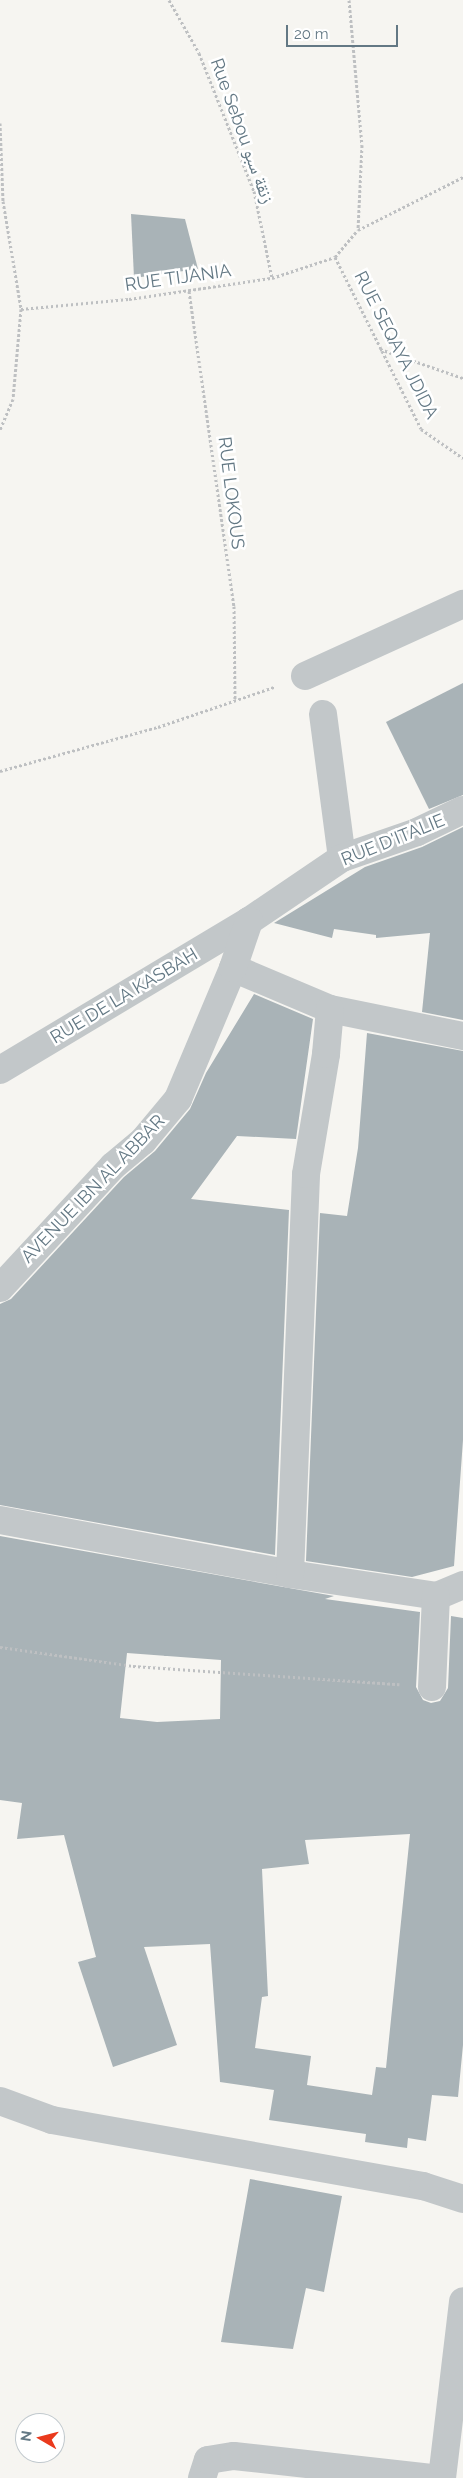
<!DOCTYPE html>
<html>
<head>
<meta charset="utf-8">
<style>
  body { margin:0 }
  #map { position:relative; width:463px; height:2478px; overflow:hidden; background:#f6f5f1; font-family:Raleway,"Noto Naskh Arabic",sans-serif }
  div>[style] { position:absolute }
  .building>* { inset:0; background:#a9b3b7 }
  .path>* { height:3px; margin-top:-1.5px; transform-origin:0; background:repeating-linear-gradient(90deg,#bec0c2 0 2.5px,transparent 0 5px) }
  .pedestrian>* { height:28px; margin:-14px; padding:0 14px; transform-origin:14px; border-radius:14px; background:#c2c7c9 }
  .minor>* { height:28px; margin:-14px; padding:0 14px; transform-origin:14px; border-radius:14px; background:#c2c7c9 }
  span { translate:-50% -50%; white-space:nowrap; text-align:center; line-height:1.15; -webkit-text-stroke:5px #fff; paint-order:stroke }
  .street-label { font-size:18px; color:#637884 }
  .north { position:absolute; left:15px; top:2413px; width:50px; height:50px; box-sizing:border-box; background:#fff; border:1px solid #c1c9ce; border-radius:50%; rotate:278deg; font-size:14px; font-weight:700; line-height:20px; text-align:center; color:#637884 }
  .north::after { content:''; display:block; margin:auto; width:18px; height:22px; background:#ea3a1d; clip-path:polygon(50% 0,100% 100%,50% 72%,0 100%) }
  .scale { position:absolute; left:286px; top:25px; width:112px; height:22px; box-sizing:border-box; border:2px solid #637884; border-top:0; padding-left:6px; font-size:15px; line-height:18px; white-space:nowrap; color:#637884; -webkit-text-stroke:4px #fff; paint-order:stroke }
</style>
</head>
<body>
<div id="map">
  <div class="building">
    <i style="clip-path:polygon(131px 214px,185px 219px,198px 269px,134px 278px)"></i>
    <i style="clip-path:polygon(463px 683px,463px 795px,429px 809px,386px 722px)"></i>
    <i style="clip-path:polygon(463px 827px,463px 1020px,422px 1012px,430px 933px,376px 938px,376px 935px,334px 929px,332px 938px,274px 923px,365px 867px,422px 847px)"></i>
    <i style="clip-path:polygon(254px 994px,313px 1019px,296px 1139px,237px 1136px,191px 1199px,289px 1210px,275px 1555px,0 1505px,0 1304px,11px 1299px,124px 1177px,155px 1151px,190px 1109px,206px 1073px)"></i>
    <i style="clip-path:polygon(367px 1033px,463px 1051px,463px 1440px,454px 1566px,412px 1577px,306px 1561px,320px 1213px,347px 1216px,358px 1148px)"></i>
    <i style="clip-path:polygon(evenodd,0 1536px,334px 1596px,325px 1599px,420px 1612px,416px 1687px,423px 1700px,431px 1703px,440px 1701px,448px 1688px,451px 1616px,463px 1618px,463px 2045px,458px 2097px,432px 2095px,426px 2141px,408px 2138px,407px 2148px,365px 2142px,366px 2134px,269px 2120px,274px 2090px,220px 2082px,210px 1944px,144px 1947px,177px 2045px,113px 2067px,78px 1962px,96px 1957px,64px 1835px,17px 1839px,22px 1803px,0 1800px,0 1536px,127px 1653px,221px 1660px,220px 1719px,157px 1722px,120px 1718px,127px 1653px,0 1536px,410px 1834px,386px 2068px,376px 2067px,372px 2095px,307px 2085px,311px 2056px,255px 2048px,262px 1997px,268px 1996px,262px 1869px,309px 1864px,305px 1840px,410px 1834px)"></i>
    <i style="clip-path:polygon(250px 2179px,342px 2196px,324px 2292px,306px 2288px,293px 2349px,221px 2342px)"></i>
  </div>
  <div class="path">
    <i style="left:169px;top:0;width:61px;rotate:60.5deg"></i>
    <i style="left:199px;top:53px;width:149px;rotate:68.3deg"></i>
    <i style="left:254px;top:191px;width:89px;rotate:78.3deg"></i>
    <i style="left:349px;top:0;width:146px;rotate:84.9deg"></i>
    <i style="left:362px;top:145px;width:85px;rotate:92.7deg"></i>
    <i style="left:0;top:123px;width:78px;rotate:87.8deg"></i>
    <i style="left:3px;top:201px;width:109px;rotate:80.5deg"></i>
    <i style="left:21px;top:309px;width:90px;rotate:95.1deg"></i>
    <i style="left:13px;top:399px;width:33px;rotate:113deg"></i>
    <i style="left:335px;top:257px;width:192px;rotate:63.4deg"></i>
    <i style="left:421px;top:429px;width:51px;rotate:34.6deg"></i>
    <i style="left:335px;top:257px;width:35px;rotate:-50deg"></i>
    <i style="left:358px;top:230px;width:118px;rotate:-26.8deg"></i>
    <i style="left:189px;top:291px;width:318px;rotate:81.9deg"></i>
    <i style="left:234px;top:606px;width:94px;rotate:89.4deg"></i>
    <i style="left:21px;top:309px;width:108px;rotate:-5.3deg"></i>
    <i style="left:129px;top:299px;width:145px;rotate:-8.4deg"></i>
    <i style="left:272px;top:278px;width:66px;rotate:-18.4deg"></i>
    <i style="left:380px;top:349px;width:88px;rotate:19.3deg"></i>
    <i style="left:0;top:771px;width:164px;rotate:-15.6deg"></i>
    <i style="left:158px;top:727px;width:123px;rotate:-19deg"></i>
    <i style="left:0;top:1647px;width:134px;rotate:8.1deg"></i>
    <i style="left:133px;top:1666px;width:267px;rotate:3.9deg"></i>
  </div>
  <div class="pedestrian">
    <i style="left:305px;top:676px;width:174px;rotate:-24.5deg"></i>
    <i style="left:323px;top:714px;width:145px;rotate:82.5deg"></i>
  </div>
  <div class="minor">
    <i style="left:233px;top:968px;width:105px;rotate:22.9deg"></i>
    <i style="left:330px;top:1009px;width:136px;rotate:11.5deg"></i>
    <i style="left:0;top:1070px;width:290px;rotate:-30.9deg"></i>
    <i style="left:249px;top:921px;width:112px;rotate:-34.1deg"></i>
    <i style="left:342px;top:858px;width:79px;rotate:-19.1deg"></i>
    <i style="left:417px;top:832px;width:51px;rotate:-25.6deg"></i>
    <i style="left:0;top:1288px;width:166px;rotate:-47.2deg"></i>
    <i style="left:113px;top:1166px;width:39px;rotate:-40deg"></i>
    <i style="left:143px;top:1141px;width:55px;rotate:-50.2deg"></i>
    <i style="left:178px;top:1099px;width:142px;rotate:-67.2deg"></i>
    <i style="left:233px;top:968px;width:50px;rotate:-71.2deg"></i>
    <i style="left:0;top:1520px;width:295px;rotate:10.5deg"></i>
    <i style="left:290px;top:1574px;width:149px;rotate:8.5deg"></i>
    <i style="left:437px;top:1596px;width:28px;rotate:-23deg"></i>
    <i style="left:290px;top:1574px;width:400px;rotate:-87.7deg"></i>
    <i style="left:306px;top:1174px;width:122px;rotate:-80.5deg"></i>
    <i style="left:326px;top:1054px;width:45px;rotate:-84.9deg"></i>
    <i style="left:432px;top:1687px;width:91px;rotate:-87.5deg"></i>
    <i style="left:0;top:2101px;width:55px;rotate:20.1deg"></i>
    <i style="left:52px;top:2120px;width:377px;rotate:10.1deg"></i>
    <i style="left:423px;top:2186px;width:42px;rotate:18deg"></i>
    <i style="left:202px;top:2478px;width:19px;rotate:-72deg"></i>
    <i style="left:208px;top:2460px;width:26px;rotate:-9deg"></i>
    <i style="left:234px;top:2456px;width:201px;rotate:6.3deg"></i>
    <i style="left:442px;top:2478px;width:178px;rotate:-83.2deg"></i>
  </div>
  <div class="street-label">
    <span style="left:242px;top:131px;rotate:70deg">Rue Sebou زنقة سبو</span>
    <span style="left:178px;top:278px;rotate:-8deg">RUE TIJANIA</span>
    <span style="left:396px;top:345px;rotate:63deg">RUE SEQAYA JDIDA</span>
    <span style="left:231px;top:493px;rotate:83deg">RUE LOKOUS</span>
    <span style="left:393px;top:840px;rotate:-22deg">RUE D'ITALIE</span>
    <span style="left:124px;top:996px;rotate:-31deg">RUE DE LA KASBAH</span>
    <span style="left:93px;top:1189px;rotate:-46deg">AVENUE IBN AL ABBAR</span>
  </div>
  <div class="north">N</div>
  <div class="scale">20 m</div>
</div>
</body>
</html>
